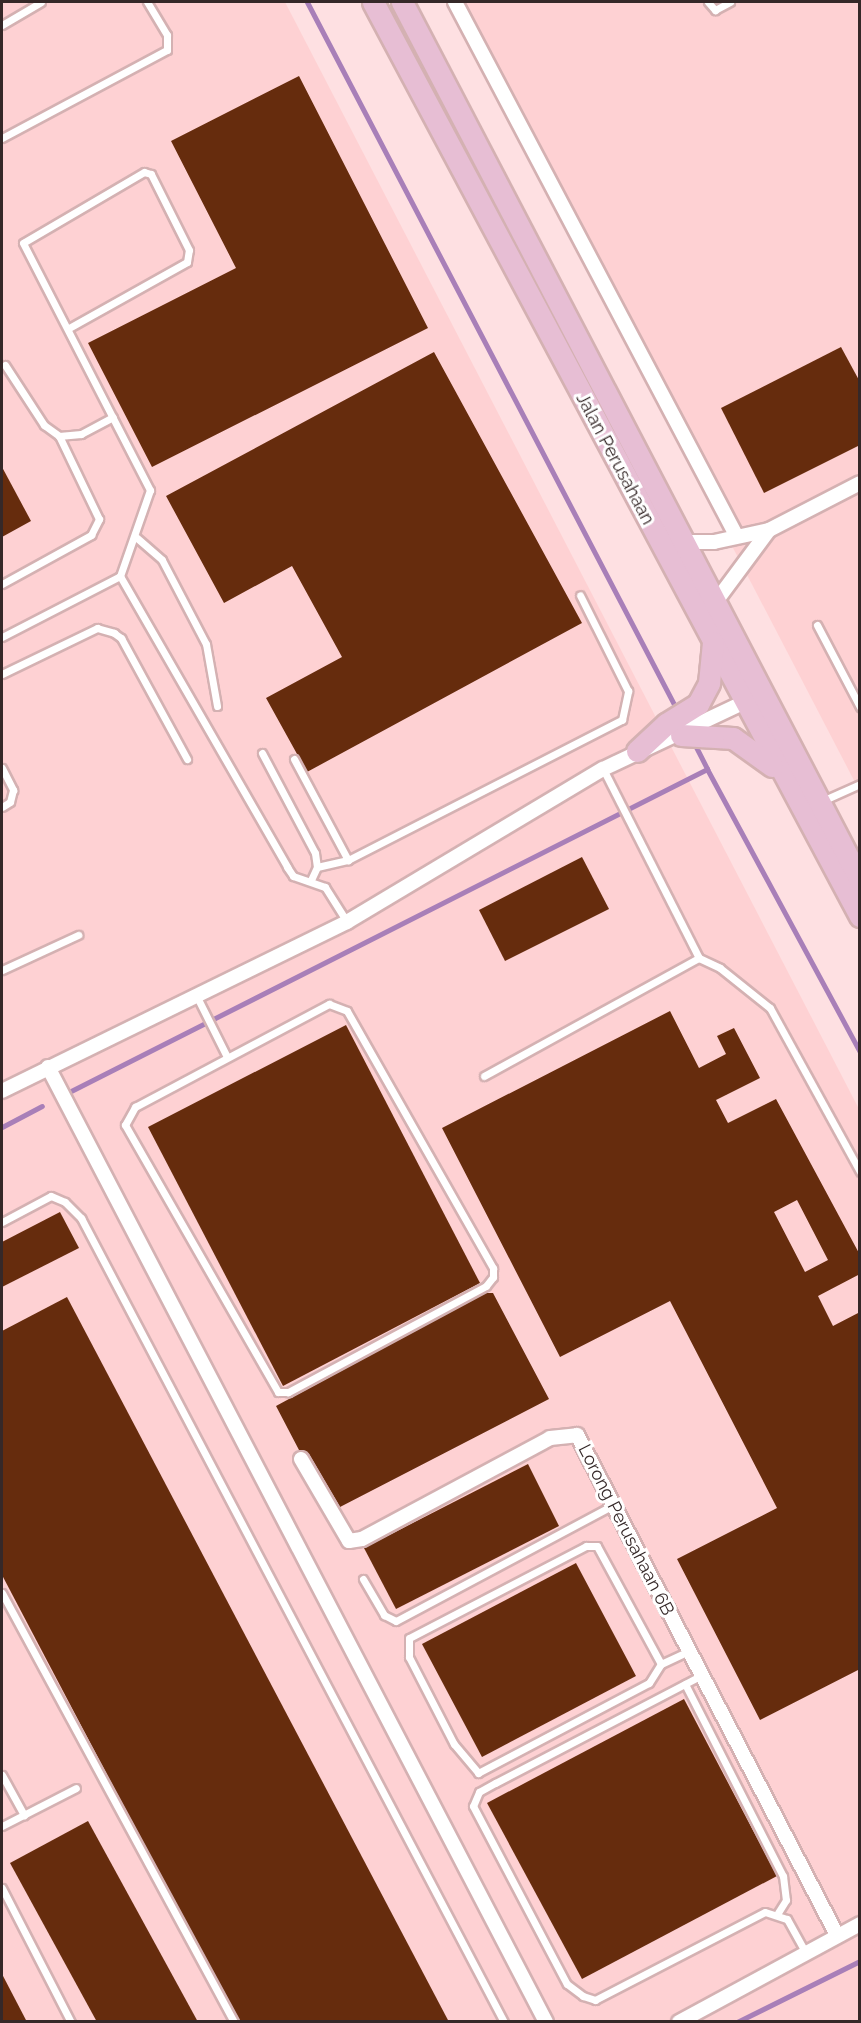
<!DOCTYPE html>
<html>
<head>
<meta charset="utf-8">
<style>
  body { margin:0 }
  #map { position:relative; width:861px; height:2023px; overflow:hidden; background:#fee0e2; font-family:Raleway,sans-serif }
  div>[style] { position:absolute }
  .built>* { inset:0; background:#fed1d3 }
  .stream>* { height:5px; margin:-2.5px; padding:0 2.5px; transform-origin:2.5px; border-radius:2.5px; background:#a87fb8 }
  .building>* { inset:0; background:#662c0d }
  .roads { filter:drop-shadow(2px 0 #d4b1b2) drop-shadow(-2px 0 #d4b1b2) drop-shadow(0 2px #d4b1b2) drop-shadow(0 -2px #d4b1b2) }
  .lane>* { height:7px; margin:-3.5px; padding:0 3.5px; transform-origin:3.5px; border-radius:3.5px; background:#fff }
  .street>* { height:14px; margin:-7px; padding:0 7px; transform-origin:7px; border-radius:7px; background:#fff }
  .primary>* { height:21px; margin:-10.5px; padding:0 10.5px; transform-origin:10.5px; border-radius:10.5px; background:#e7bed4 }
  span { translate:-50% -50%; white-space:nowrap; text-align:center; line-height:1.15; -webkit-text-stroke:6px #fff; paint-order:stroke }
  .street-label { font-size:18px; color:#352828 }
  .frame { position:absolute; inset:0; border:3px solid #352828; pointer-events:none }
</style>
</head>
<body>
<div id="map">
  <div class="built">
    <i style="clip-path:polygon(2px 2px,285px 2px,859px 1109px,859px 2021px,2px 2022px)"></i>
    <i style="clip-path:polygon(449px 2px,859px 2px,859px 790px)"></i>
  </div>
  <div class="stream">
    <i style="left:307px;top:2px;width:799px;rotate:62.41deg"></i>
    <i style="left:694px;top:743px;width:29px;rotate:63deg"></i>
    <i style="left:71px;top:1091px;width:713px;rotate:-26.85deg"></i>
    <i style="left:707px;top:769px;width:322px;rotate:61.6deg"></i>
    <i style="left:2px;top:1127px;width:45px;rotate:-27.7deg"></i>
    <i style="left:737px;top:2022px;width:137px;rotate:-26.4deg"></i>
  </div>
  <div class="building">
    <i style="clip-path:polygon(299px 76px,428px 328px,152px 467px,88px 343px,236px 268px,171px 141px)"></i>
    <i style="clip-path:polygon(841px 347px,860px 382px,860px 445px,764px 493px,721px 408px)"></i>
    <i style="clip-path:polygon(434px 352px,582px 623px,307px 772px,266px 698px,342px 657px,292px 566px,224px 603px,166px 496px)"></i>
    <i style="clip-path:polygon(2px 467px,31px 521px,2px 537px)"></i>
    <i style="clip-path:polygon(582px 857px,609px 909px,505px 961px,479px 910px)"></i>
    <i style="clip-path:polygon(evenodd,670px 1011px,699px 1068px,726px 1054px,717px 1036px,734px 1028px,760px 1078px,716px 1100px,728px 1123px,776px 1099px,860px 1255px,860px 1274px,818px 1296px,833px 1326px,860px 1312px,860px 1669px,760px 1720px,677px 1559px,777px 1508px,670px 1301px,560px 1357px,442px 1128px,670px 1011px,797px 1200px,828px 1260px,805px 1272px,774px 1212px,797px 1200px)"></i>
    <i style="clip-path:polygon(346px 1025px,480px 1283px,283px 1386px,148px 1127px)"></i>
    <i style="clip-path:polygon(60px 1212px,79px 1248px,2px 1287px,2px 1242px)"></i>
    <i style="clip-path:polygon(485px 1293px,493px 1293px,549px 1399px,340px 1507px,309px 1454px,299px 1450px,276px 1406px)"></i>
    <i style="clip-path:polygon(67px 1297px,449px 2022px,240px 2022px,114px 1788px,2px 1575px,2px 1331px)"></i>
    <i style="clip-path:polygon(528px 1464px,559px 1526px,396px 1609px,364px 1548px)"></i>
    <i style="clip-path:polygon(576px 1563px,636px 1676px,482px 1757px,422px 1644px)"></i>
    <i style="clip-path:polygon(684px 1699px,777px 1876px,582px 1979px,487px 1803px)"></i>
    <i style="clip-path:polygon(88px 1821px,198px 2022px,97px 2022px,10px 1863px)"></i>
    <i style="clip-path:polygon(2px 1974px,27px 2022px,2px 2022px)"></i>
  </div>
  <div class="roads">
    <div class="lane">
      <i style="left:708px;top:2px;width:11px;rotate:49deg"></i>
      <i style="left:715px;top:10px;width:17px;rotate:-28deg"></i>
      <i style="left:2px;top:25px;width:45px;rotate:-30.5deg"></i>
      <i style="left:2px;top:138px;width:187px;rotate:-28.1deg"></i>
      <i style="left:167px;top:50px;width:15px;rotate:-90deg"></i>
      <i style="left:167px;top:35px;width:39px;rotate:-121deg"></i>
      <i style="left:69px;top:328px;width:135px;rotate:-29.2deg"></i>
      <i style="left:187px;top:262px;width:12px;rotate:-81deg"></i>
      <i style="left:189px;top:250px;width:85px;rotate:-116.6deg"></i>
      <i style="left:151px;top:174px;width:7px;rotate:-164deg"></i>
      <i style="left:144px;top:172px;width:140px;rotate:149.6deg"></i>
      <i style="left:23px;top:243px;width:278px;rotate:62.8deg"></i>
      <i style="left:150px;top:490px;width:91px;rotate:109.2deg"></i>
      <i style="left:5px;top:365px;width:72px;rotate:57deg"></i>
      <i style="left:44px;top:425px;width:19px;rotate:36deg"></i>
      <i style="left:59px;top:436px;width:22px;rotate:-5deg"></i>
      <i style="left:81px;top:434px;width:36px;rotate:-28deg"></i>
      <i style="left:137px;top:538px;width:33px;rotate:41deg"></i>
      <i style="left:162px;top:560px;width:95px;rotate:62.4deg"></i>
      <i style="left:206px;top:644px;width:63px;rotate:79.9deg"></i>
      <i style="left:2px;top:584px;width:102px;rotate:-28.8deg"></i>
      <i style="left:91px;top:535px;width:18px;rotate:-63deg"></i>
      <i style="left:99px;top:519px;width:92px;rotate:-115.7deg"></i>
      <i style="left:817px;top:625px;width:93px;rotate:62.3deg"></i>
      <i style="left:2px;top:637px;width:133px;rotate:-27.3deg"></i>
      <i style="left:120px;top:576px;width:336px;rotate:60.1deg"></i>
      <i style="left:287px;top:867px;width:11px;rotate:56deg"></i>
      <i style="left:293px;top:876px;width:34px;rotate:19deg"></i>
      <i style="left:325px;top:887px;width:41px;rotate:57.8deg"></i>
      <i style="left:2px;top:674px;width:106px;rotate:-25.8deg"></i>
      <i style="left:97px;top:628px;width:18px;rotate:16deg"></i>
      <i style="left:114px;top:633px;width:9px;rotate:36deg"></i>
      <i style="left:121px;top:638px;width:138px;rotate:61.4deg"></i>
      <i style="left:262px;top:753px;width:113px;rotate:62.1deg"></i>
      <i style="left:315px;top:853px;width:14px;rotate:82deg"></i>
      <i style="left:317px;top:867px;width:14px;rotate:115deg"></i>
      <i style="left:294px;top:759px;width:115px;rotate:61.9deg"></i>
      <i style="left:2px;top:768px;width:25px;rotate:63deg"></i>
      <i style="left:13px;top:790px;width:12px;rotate:104deg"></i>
      <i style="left:10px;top:802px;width:9px;rotate:148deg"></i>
      <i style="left:822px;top:801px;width:42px;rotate:-24.1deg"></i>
      <i style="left:317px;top:867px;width:32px;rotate:-13deg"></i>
      <i style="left:348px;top:860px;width:308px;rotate:-27.1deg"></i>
      <i style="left:622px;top:720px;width:30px;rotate:-78deg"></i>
      <i style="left:628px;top:691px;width:107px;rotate:-116.6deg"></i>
      <i style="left:699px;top:958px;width:23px;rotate:25deg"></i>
      <i style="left:720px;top:968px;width:64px;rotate:38.7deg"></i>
      <i style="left:770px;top:1008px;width:187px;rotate:61.2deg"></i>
      <i style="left:2px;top:970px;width:84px;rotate:-24.7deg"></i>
      <i style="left:196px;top:995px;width:67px;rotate:63.4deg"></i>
      <i style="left:329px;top:1004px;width:19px;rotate:21deg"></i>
      <i style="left:347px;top:1011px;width:296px;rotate:60.4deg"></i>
      <i style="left:493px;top:1268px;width:9px;rotate:90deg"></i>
      <i style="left:493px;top:1277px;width:11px;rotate:128deg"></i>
      <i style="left:486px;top:1286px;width:225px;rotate:151.8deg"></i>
      <i style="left:288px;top:1392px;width:10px;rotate:180deg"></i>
      <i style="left:278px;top:1392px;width:308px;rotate:-119.8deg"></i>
      <i style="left:125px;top:1125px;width:21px;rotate:-61deg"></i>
      <i style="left:135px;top:1107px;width:220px;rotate:-28deg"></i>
      <i style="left:484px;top:1076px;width:245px;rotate:-28.8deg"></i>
      <i style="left:699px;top:958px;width:212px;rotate:-116.9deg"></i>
      <i style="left:2px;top:1222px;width:55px;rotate:-28deg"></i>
      <i style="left:51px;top:1196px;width:15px;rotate:23deg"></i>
      <i style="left:65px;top:1202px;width:23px;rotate:45deg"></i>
      <i style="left:81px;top:1218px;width:908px;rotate:62.25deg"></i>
      <i style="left:363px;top:1579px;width:42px;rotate:59.7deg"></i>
      <i style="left:384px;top:1615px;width:13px;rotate:27deg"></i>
      <i style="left:396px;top:1621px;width:246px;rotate:-28.1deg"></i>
      <i style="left:2px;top:1593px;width:488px;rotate:61.6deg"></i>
      <i style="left:661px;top:1664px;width:134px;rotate:-118.5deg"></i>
      <i style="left:597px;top:1546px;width:11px;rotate:180deg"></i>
      <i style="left:586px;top:1546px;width:199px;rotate:152.5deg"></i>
      <i style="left:409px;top:1638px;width:19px;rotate:90deg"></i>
      <i style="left:409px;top:1657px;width:98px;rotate:62.7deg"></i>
      <i style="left:454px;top:1744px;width:38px;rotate:50deg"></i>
      <i style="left:478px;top:1773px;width:193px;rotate:-27.8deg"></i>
      <i style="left:649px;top:1683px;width:22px;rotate:-58deg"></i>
      <i style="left:661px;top:1664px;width:31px;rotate:-25deg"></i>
      <i style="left:702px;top:1675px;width:233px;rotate:152.4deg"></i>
      <i style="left:495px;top:1783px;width:18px;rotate:151deg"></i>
      <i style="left:479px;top:1792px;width:15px;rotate:113deg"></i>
      <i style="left:473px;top:1806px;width:201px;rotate:62.2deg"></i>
      <i style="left:567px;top:1984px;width:20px;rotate:37deg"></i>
      <i style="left:583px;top:1996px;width:13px;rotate:18deg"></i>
      <i style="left:595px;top:2000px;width:191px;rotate:-27.4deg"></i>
      <i style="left:765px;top:1912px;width:23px;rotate:18deg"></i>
      <i style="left:787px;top:1919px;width:39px;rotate:61deg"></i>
      <i style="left:685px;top:1684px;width:216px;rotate:63deg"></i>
      <i style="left:783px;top:1876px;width:24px;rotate:83deg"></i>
      <i style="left:786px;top:1900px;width:15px;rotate:122deg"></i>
      <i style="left:2px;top:1775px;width:46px;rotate:61.2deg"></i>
      <i style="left:2px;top:1826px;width:83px;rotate:-27.2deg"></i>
      <i style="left:2px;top:1888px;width:151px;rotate:62.8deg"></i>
    </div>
    <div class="street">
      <i style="left:455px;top:2px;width:603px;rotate:62.2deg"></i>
      <i style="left:683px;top:542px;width:31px"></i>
      <i style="left:714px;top:542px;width:56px;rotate:-12.3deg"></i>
      <i style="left:769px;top:530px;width:102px;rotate:-27.3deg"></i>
      <i style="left:714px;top:604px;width:92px;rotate:-53.4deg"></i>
      <i style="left:48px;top:1067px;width:1077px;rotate:62.46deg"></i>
      <i style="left:2px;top:1091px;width:384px;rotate:-26.1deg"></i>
      <i style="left:347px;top:922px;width:298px;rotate:-30.9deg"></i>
      <i style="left:603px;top:769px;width:164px;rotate:-25.3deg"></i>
      <i style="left:301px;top:1459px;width:95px;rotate:59.7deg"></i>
      <i style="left:349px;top:1541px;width:13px;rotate:-9deg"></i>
      <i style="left:362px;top:1539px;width:213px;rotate:-28.2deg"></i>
      <i style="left:550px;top:1438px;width:27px;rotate:-6deg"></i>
      <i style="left:577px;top:1435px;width:564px;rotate:62.53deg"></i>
      <i style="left:679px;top:2022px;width:206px;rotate:-28.4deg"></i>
    </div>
    <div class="primary">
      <i style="left:373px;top:2px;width:1036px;rotate:61.95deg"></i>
      <i style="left:402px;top:2px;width:990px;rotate:62.45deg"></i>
      <i style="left:681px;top:735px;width:52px;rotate:3.3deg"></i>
      <i style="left:733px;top:738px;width:48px;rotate:35.7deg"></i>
      <i style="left:637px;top:751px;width:40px;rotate:-43deg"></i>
      <i style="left:666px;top:724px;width:38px;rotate:-32deg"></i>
      <i style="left:698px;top:704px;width:24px;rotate:-62deg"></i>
      <i style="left:709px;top:683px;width:41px;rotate:-84.4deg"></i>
    </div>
  </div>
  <div class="street-label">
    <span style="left:615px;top:459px;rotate:62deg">Jalan Perusahaan</span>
    <span style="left:626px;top:1530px;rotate:63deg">Lorong Perusahaan 6B</span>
  </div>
  <div class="frame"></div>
</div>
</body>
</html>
